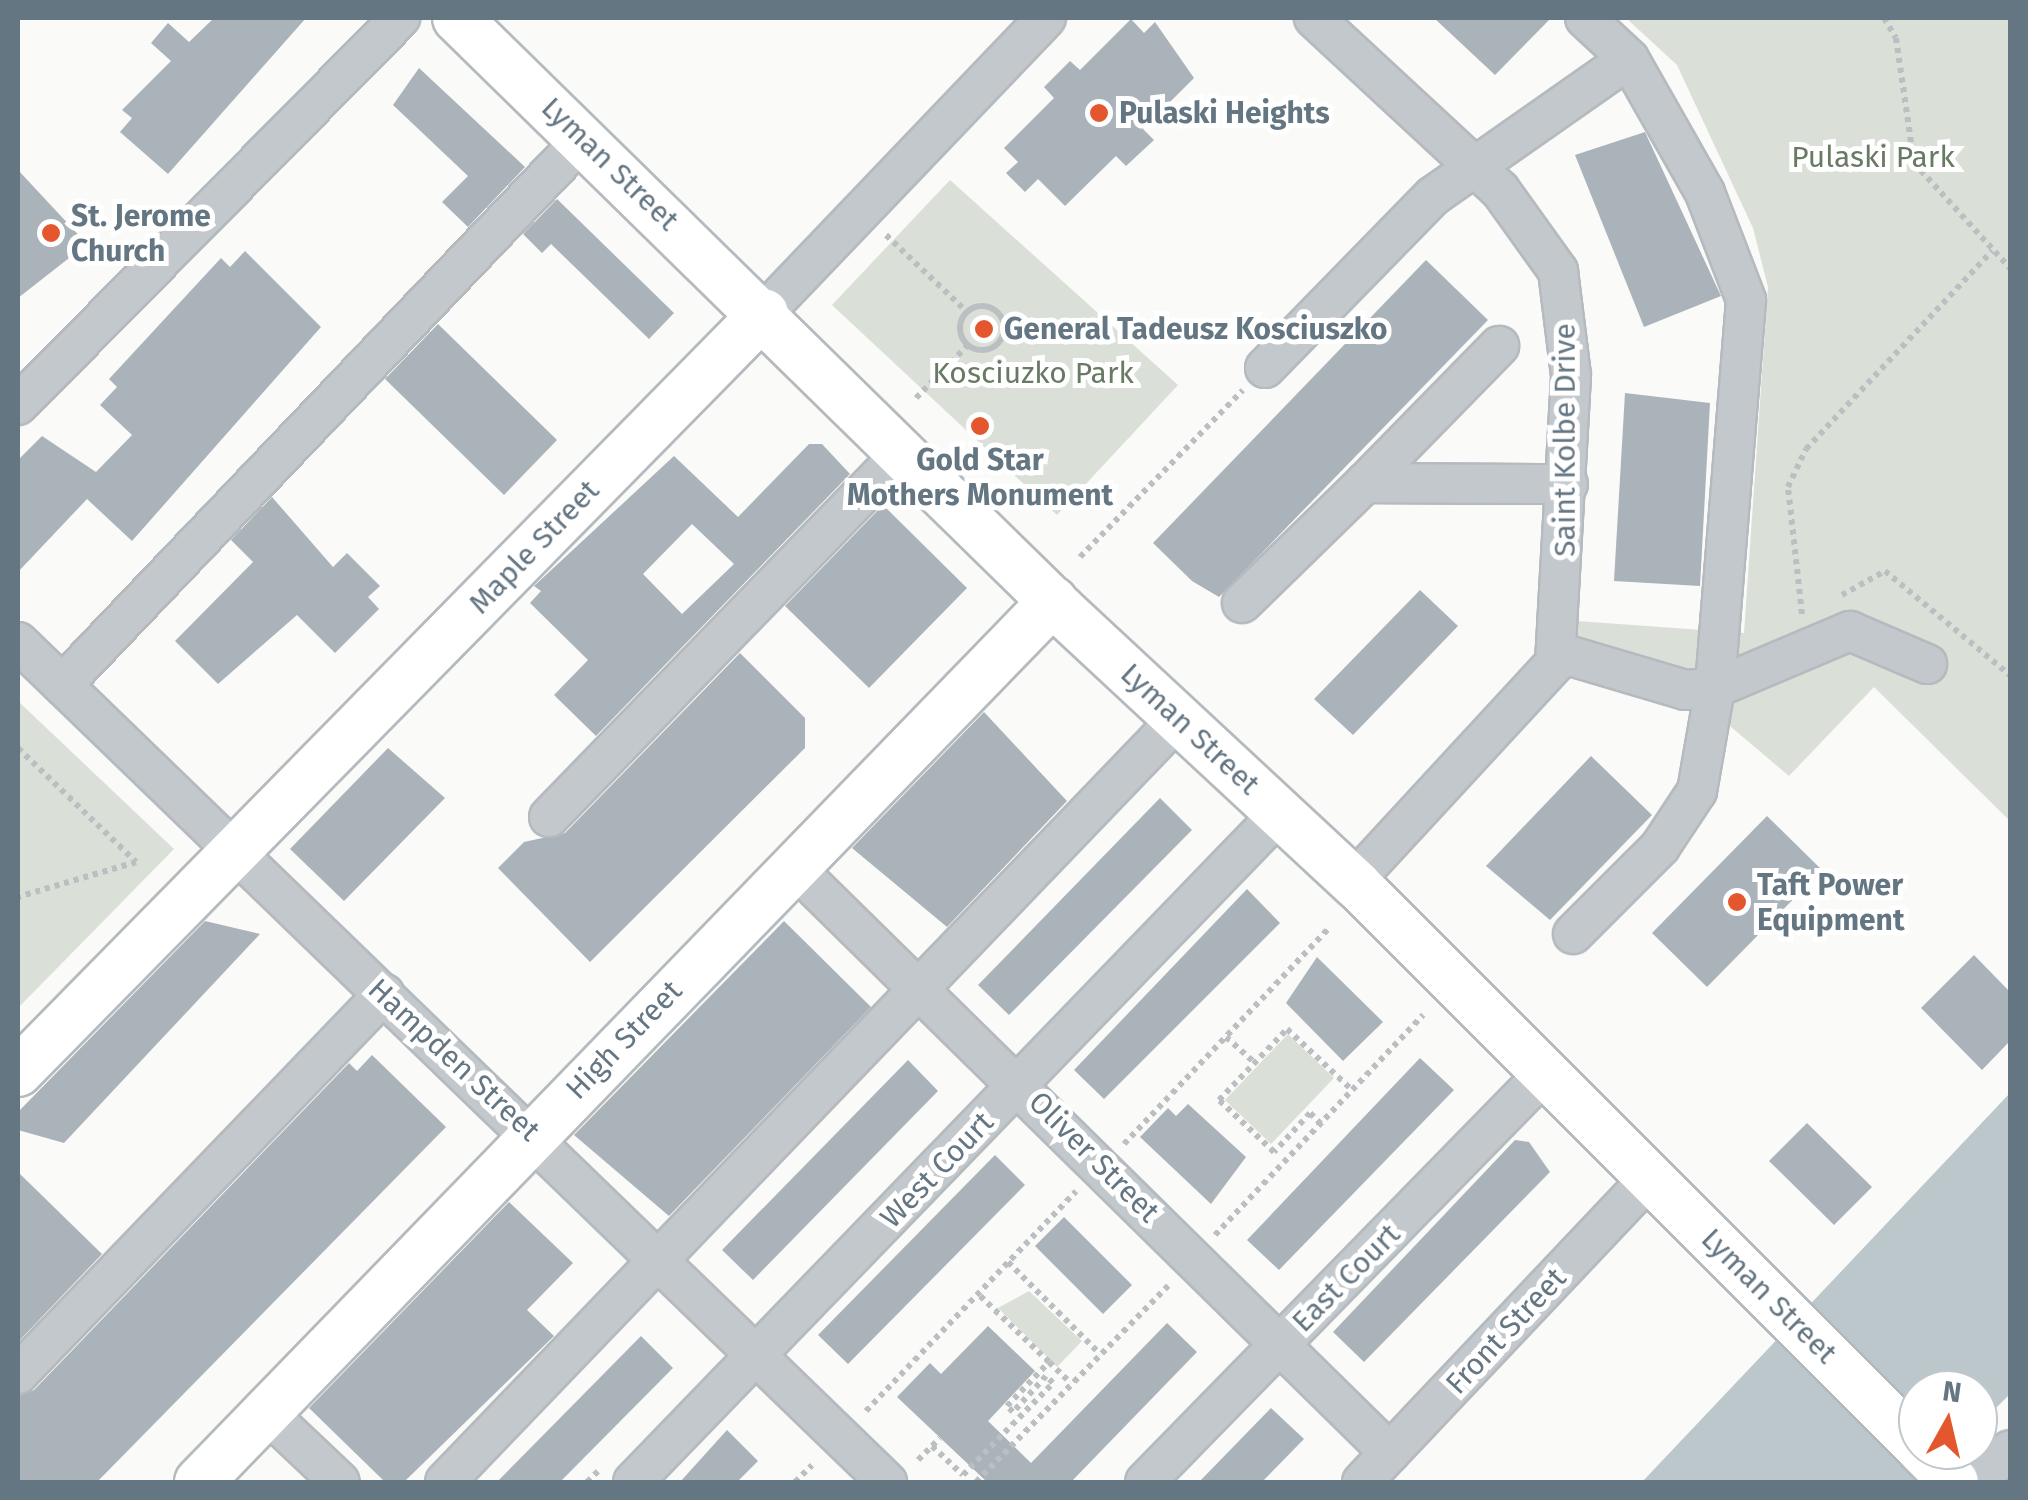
<!DOCTYPE html>
<html>
<head>
<meta charset="utf-8">
<style>
  body { margin:0 }
  #map { position:relative; width:2028px; height:1500px; overflow:hidden; background:#fafaf8; font-family:"Fira Sans",sans-serif }
  div>[style] { position:absolute }
  .green>* { inset:0; background:#dadfd7 }
  .water>* { inset:0; background:#bbc7cb }
  .building>* { inset:0; background:#aab3b9 }
  .path>* { height:6px; margin-top:-3px; transform-origin:0; background:repeating-linear-gradient(90deg,#bbbfc2 0 5px,transparent 0 10px) }
  .path>.ring { margin:-3px; padding:0; box-sizing:content-box; background:none; border:6px solid #bbbfc2; border-radius:50% }
  .roads { filter:drop-shadow(2px 0 #b5babe) drop-shadow(-2px 0 #b5babe) drop-shadow(0 2px #b5babe) drop-shadow(0 -2px #b5babe) }
  .minor>* { height:38px; margin:-19px; padding:0 19px; transform-origin:19px; border-radius:19px; background:#c3c8cc }
  .major>* { height:48px; margin:-24px; padding:0 24px; transform-origin:24px; border-radius:24px; background:#fff }
  .dots>* { width:28px; height:28px; translate:-50% -50%; box-sizing:border-box; border:5px solid #fff; border-radius:50% }
  span { translate:-50% -50%; white-space:nowrap; text-align:center; line-height:1.15; -webkit-text-stroke:10px #fff; paint-order:stroke }
  .poi-label { font-size:30px; color:#657683; font-weight:700 }
  .left { translate:0 -50%; text-align:left }
  .park-label { font-size:30px; color:#687a64 }
  .street-label { font-size:30px; color:#657683 }
  .frame { position:absolute; inset:0; border:20px solid #657683; pointer-events:none }
  .north { position:absolute; left:1898px; top:1370px; width:100px; height:100px; box-sizing:border-box; background:#fff; border:2px solid #c1c8cd; border-radius:50%; rotate:8deg; font-size:28px; font-weight:700; line-height:40px; text-align:center; color:#657683 }
  .north::after { content:''; display:block; margin:auto; width:35px; height:45px; background:#e4572e; clip-path:polygon(50% 0,100% 100%,50% 72%,0 100%) }
</style>
</head>
<body>
<div id="map">
  <div class="green">
    <i style="clip-path:polygon(1626px 18px,2010px 18px,2010px 821px,1874px 687px,1789px 776px,1711px 710px,1569px 673px,1577px 621px,1744px 633px,1768px 287px,1753px 228px,1677px 65px)"></i>
    <i style="clip-path:polygon(950px 180px,1178px 385px,1057px 515px,832px 305px)"></i>
    <i style="clip-path:polygon(18px 701px,174px 849px,18px 1008px)"></i>
    <i style="clip-path:polygon(1288px 1034px,1334px 1078px,1271px 1144px,1225px 1100px)"></i>
    <i style="clip-path:polygon(1029px 1291px,1082px 1341px,1057px 1367px,998px 1308px)"></i>
  </div>
  <div class="water">
    <i style="clip-path:polygon(2010px 1093px,2010px 1394px,1978px 1426px,1978px 1390px,1918px 1390px,1922px 1482px,1642px 1482px)"></i>
  </div>
  <div class="building">
    <i style="clip-path:polygon(214px 18px,306px 18px,168px 174px,120px 132px,132px 118px,122px 110px,171px 61px,151px 43px,168px 23px,189px 42px)"></i>
    <i style="clip-path:polygon(1434px 18px,1551px 18px,1495px 75px)"></i>
    <i style="clip-path:polygon(1131px 19px,1144px 33px,1155px 22px,1194px 78px,1143px 129px,1154px 140px,1126px 166px,1116px 156px,1065px 206px,1038px 179px,1025px 192px,1006px 173px,1018px 162px,1004px 148px,1054px 98px,1044px 87px,1070px 61px,1080px 70px)"></i>
    <i style="clip-path:polygon(419px 68px,525px 167px,468px 227px,442px 202px,468px 176px,393px 105px)"></i>
    <i style="clip-path:polygon(1645px 132px,1721px 296px,1644px 327px,1575px 155px)"></i>
    <i style="clip-path:polygon(18px 170px,87px 244px,18px 298px)"></i>
    <i style="clip-path:polygon(557px 199px,674px 313px,649px 339px,551px 244px,542px 253px,523px 234px)"></i>
    <i style="clip-path:polygon(245px 251px,321px 327px,132px 541px,87px 499px,18px 572px,18px 460px,42px 436px,96px 472px,132px 435px,100px 405px,117px 387px,109px 379px,221px 258px,230px 267px)"></i>
    <i style="clip-path:polygon(1426px 260px,1488px 320px,1219px 597px,1192px 581px,1153px 543px)"></i>
    <i style="clip-path:polygon(438px 324px,557px 440px,504px 495px,385px 379px)"></i>
    <i style="clip-path:polygon(1625px 393px,1710px 403px,1700px 586px,1614px 581px)"></i>
    <i style="clip-path:polygon(evenodd,809px 444px,822px 444px,850px 474px,596px 736px,554px 695px,588px 660px,530px 603px,541px 591px,534px 586px,674px 456px,738px 517px,809px 444px,692px 524px,734px 564px,682px 614px,643px 574px,692px 524px)"></i>
    <i style="clip-path:polygon(272px 497px,333px 567px,347px 553px,380px 586px,368px 597px,379px 609px,335px 653px,297px 615px,218px 684px,175px 641px,253px 562px,231px 540px)"></i>
    <i style="clip-path:polygon(883px 505px,967px 588px,869px 688px,785px 606px)"></i>
    <i style="clip-path:polygon(1420px 590px,1458px 626px,1353px 735px,1314px 699px)"></i>
    <i style="clip-path:polygon(740px 653px,805px 718px,805px 748px,590px 962px,498px 868px,524px 842px,565px 833px)"></i>
    <i style="clip-path:polygon(984px 712px,1067px 801px,947px 927px,852px 848px)"></i>
    <i style="clip-path:polygon(388px 748px,445px 798px,344px 901px,290px 849px)"></i>
    <i style="clip-path:polygon(1591px 756px,1652px 815px,1550px 920px,1486px 866px)"></i>
    <i style="clip-path:polygon(1160px 798px,1192px 830px,1009px 1015px,978px 985px)"></i>
    <i style="clip-path:polygon(1767px 816px,1822px 870px,1707px 987px,1652px 933px)"></i>
    <i style="clip-path:polygon(1247px 889px,1280px 923px,1104px 1099px,1074px 1070px)"></i>
    <i style="clip-path:polygon(205px 921px,260px 934px,64px 1143px,18px 1130px,18px 1112px)"></i>
    <i style="clip-path:polygon(784px 921px,871px 1007px,669px 1216px,574px 1135px)"></i>
    <i style="clip-path:polygon(1974px 955px,2010px 992px,2010px 1041px,1982px 1070px,1921px 1008px)"></i>
    <i style="clip-path:polygon(1317px 957px,1383px 1022px,1343px 1061px,1286px 1003px)"></i>
    <i style="clip-path:polygon(372px 1055px,446px 1127px,97px 1482px,18px 1482px,18px 1396px,34px 1390px,349px 1063px,357px 1071px)"></i>
    <i style="clip-path:polygon(1420px 1058px,1454px 1090px,1279px 1270px,1247px 1240px)"></i>
    <i style="clip-path:polygon(908px 1060px,938px 1091px,753px 1280px,722px 1250px)"></i>
    <i style="clip-path:polygon(1188px 1104px,1246px 1157px,1211px 1204px,1140px 1137px,1168px 1108px,1176px 1116px)"></i>
    <i style="clip-path:polygon(1807px 1123px,1872px 1187px,1834px 1225px,1769px 1161px)"></i>
    <i style="clip-path:polygon(1515px 1140px,1529px 1142px,1550px 1172px,1364px 1362px,1333px 1332px)"></i>
    <i style="clip-path:polygon(995px 1155px,1025px 1185px,848px 1364px,818px 1335px)"></i>
    <i style="clip-path:polygon(18px 1172px,102px 1254px,18px 1342px)"></i>
    <i style="clip-path:polygon(509px 1202px,573px 1263px,527px 1310px,554px 1336px,404px 1482px,385px 1482px,309px 1408px)"></i>
    <i style="clip-path:polygon(1064px 1217px,1132px 1285px,1103px 1314px,1035px 1246px)"></i>
    <i style="clip-path:polygon(1167px 1323px,1197px 1352px,1071px 1482px,987px 1482px,897px 1397px,930px 1363px,941px 1374px,988px 1326px,1035px 1371px,988px 1421px,1031px 1463px)"></i>
    <i style="clip-path:polygon(641px 1336px,673px 1368px,560px 1482px,497px 1482px)"></i>
    <i style="clip-path:polygon(1271px 1408px,1304px 1439px,1262px 1482px,1199px 1482px)"></i>
    <i style="clip-path:polygon(727px 1430px,758px 1461px,737px 1482px,680px 1482px)"></i>
  </div>
  <div class="path">
    <i style="left:1884px;top:18px;width:23px;rotate:59deg"></i>
    <i style="left:1896px;top:38px;width:126px;rotate:81.8deg"></i>
    <i style="left:1914px;top:163px;width:142px;rotate:47.6deg"></i>
    <i style="left:886px;top:235px;width:112px;rotate:43.5deg"></i>
    <i class="ring" style="left:960px;top:306px;width:38px;height:38px"></i>
    <i style="left:916px;top:398px;width:74px;rotate:-45.5deg"></i>
    <i style="left:1080px;top:557px;width:233px;rotate:-45.7deg"></i>
    <i style="left:1842px;top:595px;width:49px;rotate:-29.2deg"></i>
    <i style="left:1885px;top:571px;width:163px;rotate:39.8deg"></i>
    <i style="left:1802px;top:614px;width:128px;rotate:-96.3deg"></i>
    <i style="left:1788px;top:487px;width:42px;rotate:-64.7deg"></i>
    <i style="left:1806px;top:449px;width:272px;rotate:-46.8deg"></i>
    <i style="left:18px;top:748px;width:164px;rotate:44deg"></i>
    <i style="left:136px;top:862px;width:123px;rotate:163.5deg"></i>
    <i style="left:1226px;top:1037px;width:39px;rotate:42deg"></i>
    <i style="left:1321px;top:1124px;width:16px;rotate:-135deg"></i>
    <i style="left:1310px;top:1113px;width:53px;rotate:132.7deg"></i>
    <i style="left:1274px;top:1152px;width:76px;rotate:-136.6deg"></i>
    <i style="left:1219px;top:1100px;width:98px;rotate:-46.2deg"></i>
    <i style="left:1287px;top:1029px;width:89px;rotate:43.2deg"></i>
    <i style="left:1124px;top:1144px;width:299px;rotate:-46.5deg"></i>
    <i style="left:1215px;top:1235px;width:303px;rotate:-46.6deg"></i>
    <i style="left:1008px;top:1262px;width:130px;rotate:45deg"></i>
    <i style="left:1049px;top:1362px;width:30px;rotate:44deg"></i>
    <i style="left:866px;top:1411px;width:304px;rotate:-46.3deg"></i>
    <i style="left:932px;top:1446px;width:11px;rotate:-45deg"></i>
    <i style="left:918px;top:1460px;width:20px;rotate:-45deg"></i>
    <i style="left:932px;top:1446px;width:42px;rotate:43.1deg"></i>
    <i style="left:963px;top:1475px;width:129px;rotate:-45.6deg"></i>
    <i style="left:1053px;top:1383px;width:10px;rotate:-135deg"></i>
    <i style="left:1046px;top:1376px;width:49px;rotate:132.5deg"></i>
    <i style="left:1013px;top:1412px;width:8px;rotate:-135deg"></i>
    <i style="left:1007px;top:1406px;width:61px;rotate:-46.3deg"></i>
    <i style="left:1049px;top:1362px;width:98px;rotate:-136.2deg"></i>
    <i style="left:587px;top:1482px;width:18px;rotate:-45deg"></i>
    <i style="left:795px;top:1482px;width:24px;rotate:-45deg"></i>
    <i style="left:976px;top:1482px;width:279px;rotate:-45.6deg"></i>
  </div>
  <div class="roads">
    <div class="minor">
      <i style="left:1314px;top:18px;width:253px;rotate:42.8deg"></i>
      <i style="left:1500px;top:190px;width:100px;rotate:54.4deg"></i>
      <i style="left:1558px;top:271px;width:106px;rotate:82.9deg"></i>
      <i style="left:1571px;top:376px;width:287px;rotate:93.2deg"></i>
      <i style="left:1555px;top:663px;width:298px;rotate:132.7deg"></i>
      <i style="left:1585px;top:18px;width:60px;rotate:43deg"></i>
      <i style="left:764px;top:313px;width:408px;rotate:-46.3deg"></i>
      <i style="left:1265px;top:368px;width:240px;rotate:-45.7deg"></i>
      <i style="left:1433px;top:196px;width:239px;rotate:-35deg"></i>
      <i style="left:1629px;top:59px;width:154px;rotate:60.4deg"></i>
      <i style="left:1705px;top:193px;width:115px;rotate:69deg"></i>
      <i style="left:1746px;top:300px;width:389px;rotate:94.6deg"></i>
      <i style="left:1715px;top:688px;width:147px;rotate:-22.9deg"></i>
      <i style="left:1850px;top:631px;width:84px;rotate:23.2deg"></i>
      <i style="left:18px;top:405px;width:544px;rotate:-45.37deg"></i>
      <i style="left:1365px;top:483px;width:192px;rotate:-45.6deg"></i>
      <i style="left:1242px;top:603px;width:172px;rotate:-44.3deg"></i>
      <i style="left:1365px;top:483px;width:203px;rotate:0.3deg"></i>
      <i style="left:18px;top:642px;width:1209px;rotate:44.03deg"></i>
      <i style="left:1557px;top:652px;width:134px;rotate:16.5deg"></i>
      <i style="left:1685px;top:690px;width:30px;rotate:-4deg"></i>
      <i style="left:1715px;top:688px;width:105px;rotate:99.9deg"></i>
      <i style="left:1697px;top:791px;width:67px;rotate:123.5deg"></i>
      <i style="left:1660px;top:847px;width:123px;rotate:135deg"></i>
      <i style="left:62px;top:685px;width:755px;rotate:-46.34deg"></i>
      <i style="left:549px;top:817px;width:511px;rotate:-45.87deg"></i>
      <i style="left:793px;top:866px;width:837px;rotate:44.52deg"></i>
      <i style="left:18px;top:1374px;width:528px;rotate:-46.08deg"></i>
      <i style="left:267px;top:1413px;width:100px;rotate:43.4deg"></i>
      <i style="left:445px;top:1482px;width:1059px;rotate:-46.15deg"></i>
      <i style="left:633px;top:1482px;width:931px;rotate:-45.96deg"></i>
      <i style="left:1145px;top:1482px;width:572px;rotate:-45.64deg"></i>
      <i style="left:1362px;top:1482px;width:417px;rotate:-46.6deg"></i>
      <i style="left:1975px;top:1482px;width:47px;rotate:-42.4deg"></i>
    </div>
    <div class="major">
      <i style="left:457px;top:18px;width:846px;rotate:44.43deg"></i>
      <i style="left:1061px;top:610px;width:404px;rotate:42.9deg"></i>
      <i style="left:1357px;top:885px;width:793px;rotate:45deg"></i>
      <i style="left:18px;top:1072px;width:1064px;rotate:-45.49deg"></i>
      <i style="left:1922px;top:1450px;width:45px;rotate:45deg"></i>
      <i style="left:199px;top:1482px;width:1227px;rotate:-45.89deg"></i>
    </div>
  </div>
  <div class="dots">
    <i style="left:1099px;top:113px;background:#e4572e"></i>
    <i style="left:51px;top:233px;background:#e4572e"></i>
    <i style="left:984px;top:329px;background:#e4572e"></i>
    <i style="left:980px;top:426px;background:#e4572e"></i>
    <i style="left:1737px;top:902px;background:#e4572e"></i>
  </div>
  <div class="poi-label">
    <span class="left" style="left:1119px;top:113px">Pulaski Heights</span>
    <span class="left" style="left:71px;top:233px">St. Jerome<br>Church</span>
    <span class="left" style="left:1004px;top:329px">General Tadeusz Kosciuszko</span>
    <span style="left:980px;top:477px">Gold Star<br>Mothers Monument</span>
    <span class="left" style="left:1757px;top:902px">Taft Power<br>Equipment</span>
  </div>
  <div class="park-label">
    <span style="left:1873px;top:157px">Pulaski Park</span>
    <span style="left:1033px;top:373px">Kosciuzko Park</span>
  </div>
  <div class="street-label">
    <span style="left:610px;top:164px;rotate:44deg">Lyman Street</span>
    <span style="left:1565px;top:440px;rotate:-90deg">Saint Kolbe Drive</span>
    <span style="left:534px;top:547px;rotate:-46deg">Maple Street</span>
    <span style="left:1190px;top:729px;rotate:43deg">Lyman Street</span>
    <span style="left:624px;top:1040px;rotate:-46deg">High Street</span>
    <span style="left:454px;top:1060px;rotate:43deg">Hampden Street</span>
    <span style="left:1094px;top:1157px;rotate:45deg">Oliver Street</span>
    <span style="left:937px;top:1170px;rotate:-46deg">West Court</span>
    <span style="left:1346px;top:1278px;rotate:-45deg">East Court</span>
    <span style="left:1769px;top:1296px;rotate:45deg">Lyman Street</span>
    <span style="left:1506px;top:1331px;rotate:-47deg">Front Street</span>
  </div>
  <div class="frame"></div>
  <div class="north">N</div>
</div>
</body>
</html>
